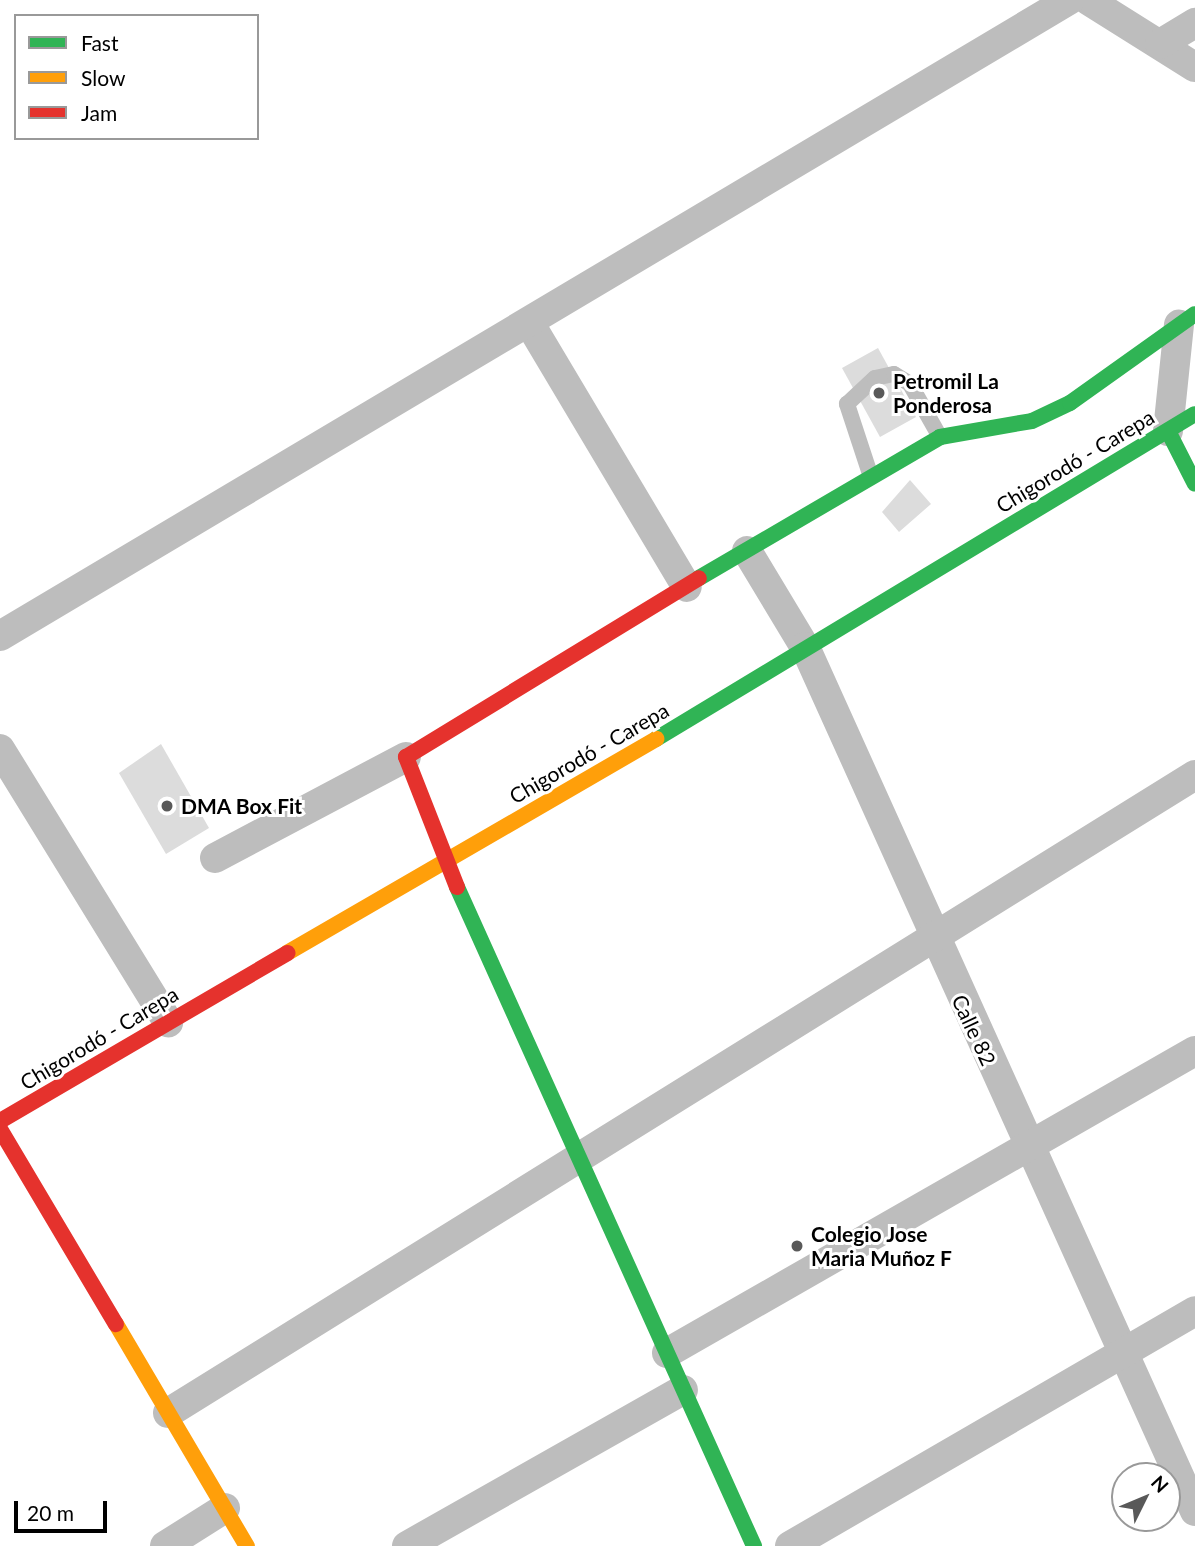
<!DOCTYPE html>
<html>
<head>
<meta charset="utf-8">
<style>
  body { margin:0 }
  #map { position:relative; width:1195px; height:1546px; overflow:hidden; background:#fff; font-family:Lato,sans-serif }
  div>[style] { position:absolute }
  .building>* { inset:0; background:#dcdcdc }
  .lane>* { height:16px; margin:-8px; padding:0 8px; transform-origin:8px; border-radius:8px; background:#bdbdbd }
  .street>* { height:30px; margin:-15px; padding:0 15px; transform-origin:15px; border-radius:15px; background:#bdbdbd }
  .fast>* { height:16px; margin:-8px; padding:0 8px; transform-origin:8px; border-radius:8px; background:#30b455 }
  .slow>* { height:16px; margin:-8px; padding:0 8px; transform-origin:8px; border-radius:8px; background:#ff9f0a }
  .jam>* { height:16px; margin:-8px; padding:0 8px; transform-origin:8px; border-radius:8px; background:#e5322d }
  .dots>* { width:19px; height:19px; translate:-50% -50%; box-sizing:border-box; border:4px solid #fff; border-radius:50% }
  span { translate:-50% -50%; white-space:nowrap; text-align:center; line-height:1.15; -webkit-text-stroke:6px #fff; paint-order:stroke }
  .poi-label { font-size:21px; color:#000; font-weight:700 }
  .left { translate:0 -50%; text-align:left }
  .street-label { font-size:21px; color:#000 }
  .legend { position:absolute; left:14px; top:14px; width:245px; height:126px; box-sizing:border-box; background:#fff; border:2px solid #999; margin:0; padding:9px 12px; list-style:none; font-size:21px; color:#000 }
  .legend li { display:flex; align-items:center; gap:14px; height:35px }
  .legend b { width:35px; border:2px solid #999 }
  .north { position:absolute; left:1111px; top:1462px; width:70px; height:70px; box-sizing:border-box; background:#fff; border:2px solid #999; border-radius:50%; rotate:47deg; font-size:19px; font-weight:700; line-height:28px; text-align:center; color:#000 }
  .north::after { content:''; display:block; margin:auto; width:24px; height:32px; background:#595959; clip-path:polygon(50% 0,100% 100%,50% 72%,0 100%) }
  .scale { position:absolute; left:14px; top:1501px; width:93px; height:32px; box-sizing:border-box; border:4px solid #000; border-top:0; padding-left:9px; font-size:21px; line-height:24px; white-space:nowrap; color:#000; -webkit-text-stroke:5px #fff; paint-order:stroke }
</style>
</head>
<body>
<div id="map">
  <div class="building">
    <i style="clip-path:polygon(878px 348px,916px 417px,880px 437px,842px 368px)"></i>
    <i style="clip-path:polygon(910px 480px,931px 504px,899px 532px,882px 512px)"></i>
    <i style="clip-path:polygon(161px 744px,209px 828px,166px 854px,119px 773px)"></i>
  </div>
  <div class="lane">
    <i style="left:870px;top:474px;width:74px;rotate:-108.2deg"></i>
    <i style="left:847px;top:404px;width:38px;rotate:-43deg"></i>
    <i style="left:875px;top:378px;width:19px;rotate:-12deg"></i>
    <i style="left:894px;top:374px;width:19px;rotate:32deg"></i>
    <i style="left:910px;top:384px;width:61px;rotate:60.5deg"></i>
  </div>
  <div class="street">
    <i style="left:1088px;top:0;width:126px;rotate:32.1deg"></i>
    <i style="left:1160px;top:44px;width:41px;rotate:-31deg"></i>
    <i style="left:530px;top:324px;width:306px;rotate:59.2deg"></i>
    <i style="left:1168px;top:431px;width:107px;rotate:-84.1deg"></i>
    <i style="left:747px;top:551px;width:112px;rotate:58.9deg"></i>
    <i style="left:805px;top:647px;width:948px;rotate:65.71deg"></i>
    <i style="left:0;top:636px;width:1244px;rotate:-30.75deg"></i>
    <i style="left:0;top:749px;width:321px;rotate:58.4deg"></i>
    <i style="left:215px;top:858px;width:216px;rotate:-27.9deg"></i>
    <i style="left:667px;top:1353px;width:608px;rotate:-29.77deg"></i>
    <i style="left:168px;top:1413px;width:1209px;rotate:-31.85deg"></i>
    <i style="left:165px;top:1546px;width:71px;rotate:-32.3deg"></i>
    <i style="left:407px;top:1546px;width:317px;rotate:-29.5deg"></i>
    <i style="left:790px;top:1546px;width:468px;rotate:-30.1deg"></i>
  </div>
  <div class="fast">
    <i style="left:1168px;top:431px;width:59px;rotate:63deg"></i>
    <i style="left:699px;top:578px;width:279px;rotate:-30.3deg"></i>
    <i style="left:940px;top:437px;width:93px;rotate:-9.9deg"></i>
    <i style="left:1032px;top:421px;width:42px;rotate:-25.3deg"></i>
    <i style="left:1070px;top:403px;width:153px;rotate:-35.5deg"></i>
    <i style="left:656px;top:739px;width:629px;rotate:-31.09deg"></i>
    <i style="left:457px;top:887px;width:723px;rotate:65.74deg"></i>
  </div>
  <div class="slow">
    <i style="left:287px;top:953px;width:427px;rotate:-30.1deg"></i>
    <i style="left:116px;top:1324px;width:258px;rotate:59.5deg"></i>
  </div>
  <div class="jam">
    <i style="left:457px;top:887px;width:140px;rotate:-111.4deg"></i>
    <i style="left:406px;top:757px;width:343px;rotate:-31.4deg"></i>
    <i style="left:0;top:1121px;width:333px;rotate:-30.3deg"></i>
    <i style="left:0;top:1129px;width:227px;rotate:59.3deg"></i>
  </div>
  <div class="dots">
    <i style="left:879px;top:393px;background:#595959"></i>
    <i style="left:167px;top:806px;background:#595959"></i>
    <i style="left:797px;top:1246px;background:#595959"></i>
  </div>
  <div class="poi-label">
    <span class="left" style="left:893px;top:393px">Petromil La<br>Ponderosa</span>
    <span class="left" style="left:181px;top:806px">DMA Box Fit</span>
    <span class="left" style="left:811px;top:1246px">Colegio Jose<br>Maria Muñoz F</span>
  </div>
  <div class="street-label">
    <span style="left:1075px;top:461px;rotate:-31deg">Chigorodó - Carepa</span>
    <span style="left:589px;top:753px;rotate:-30deg">Chigorodó - Carepa</span>
    <span style="left:974px;top:1030px;rotate:65deg">Calle 82</span>
    <span style="left:99px;top:1038px;rotate:-31deg">Chigorodó - Carepa</span>
  </div>
  <ul class="legend">
  <li><b style="height:9px;background:#30b455"></b>Fast</li>
  <li><b style="height:9px;background:#ff9f0a"></b>Slow</li>
  <li><b style="height:9px;background:#e5322d"></b>Jam</li>
  </ul>
  <div class="north">N</div>
  <div class="scale">20 m</div>
</div>
</body>
</html>
